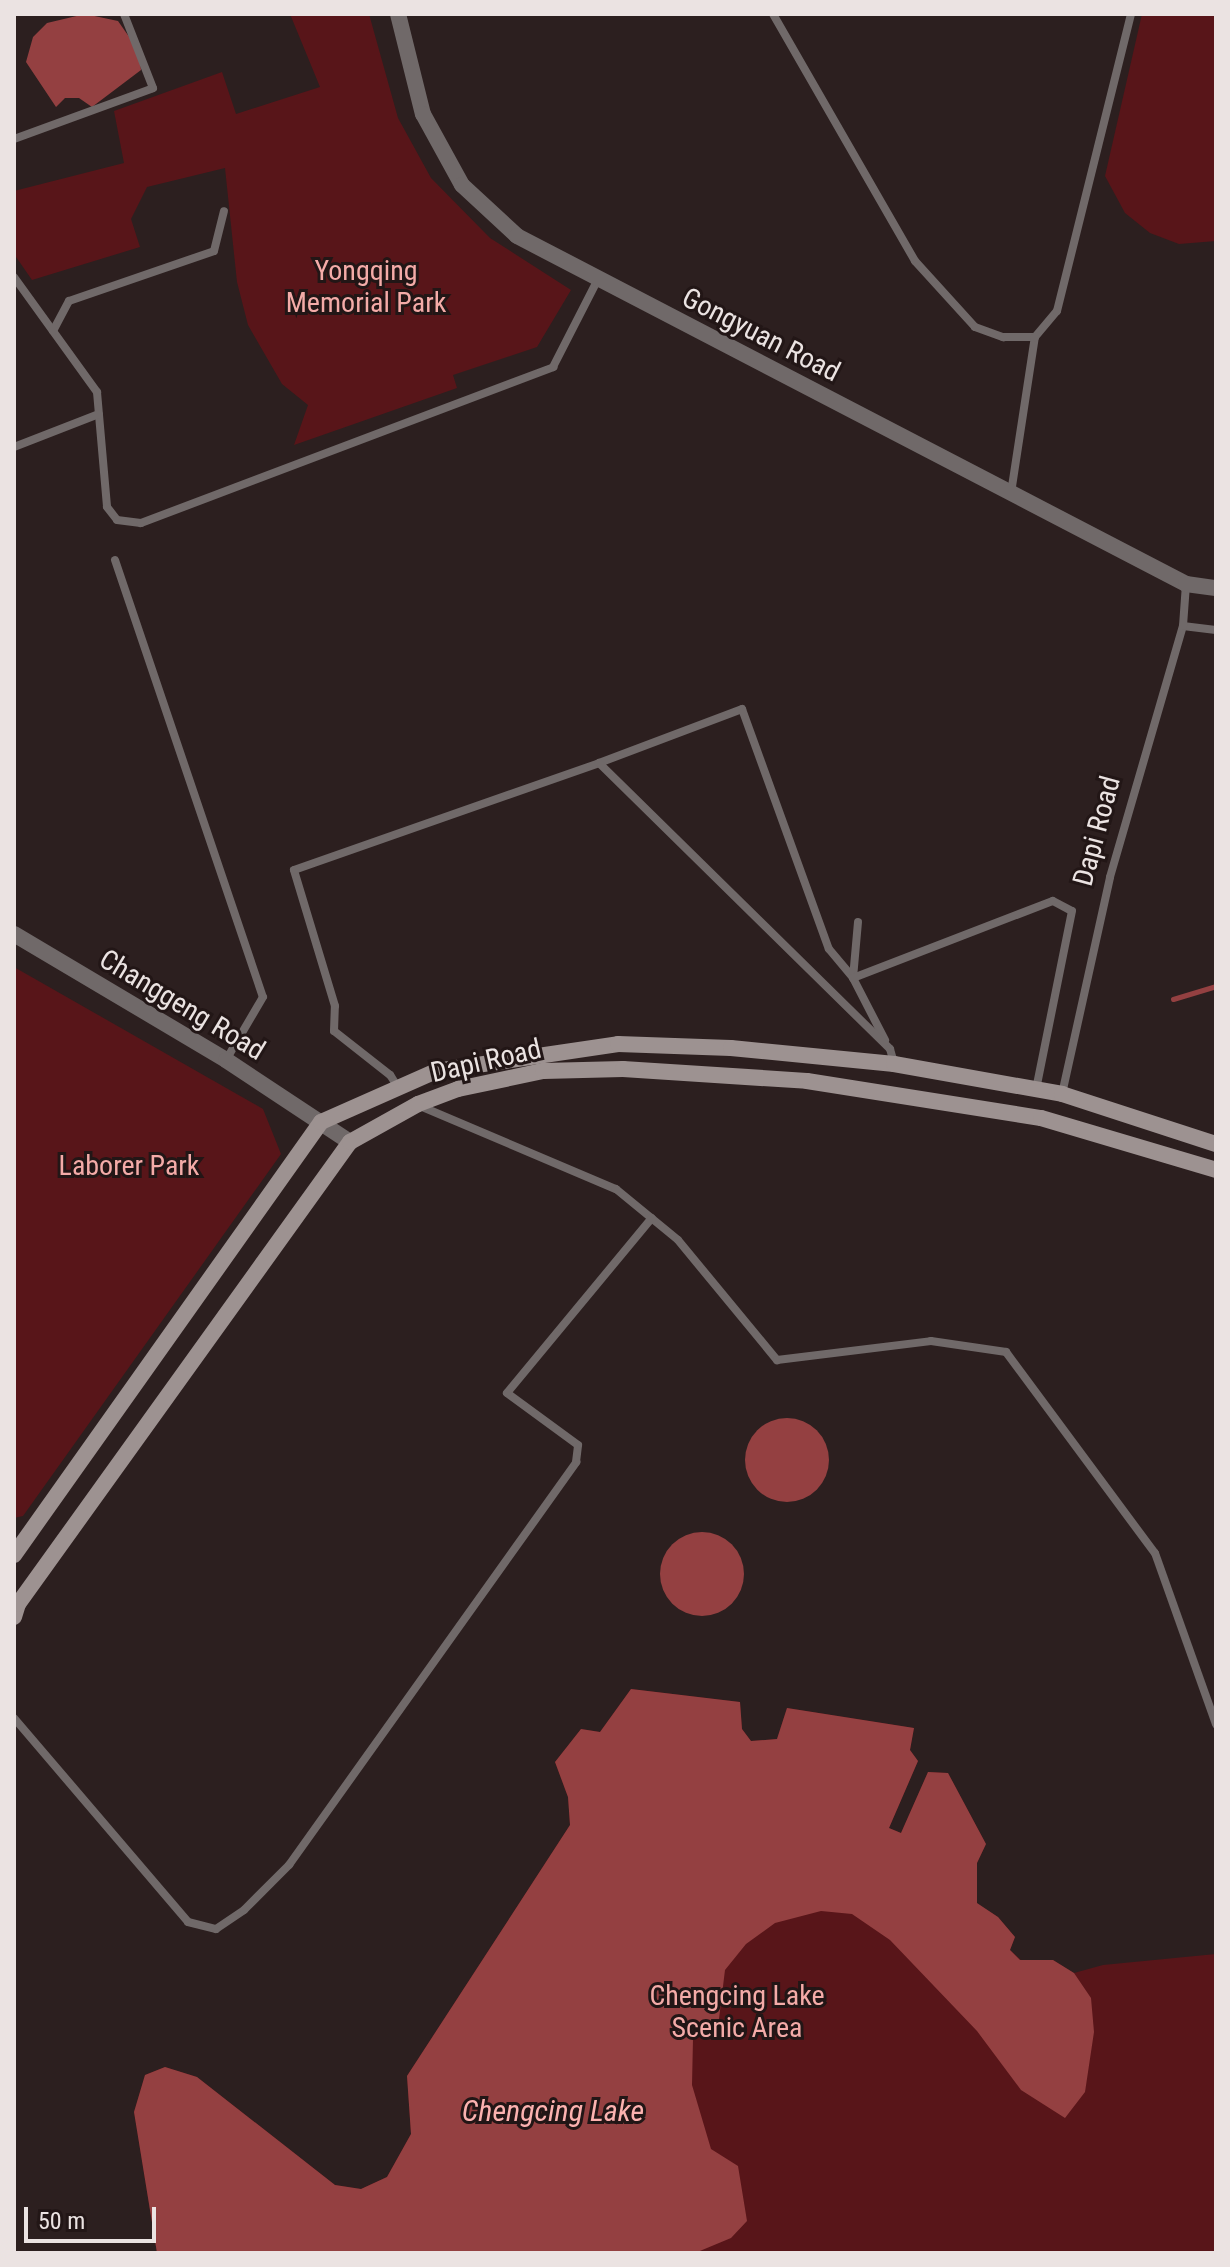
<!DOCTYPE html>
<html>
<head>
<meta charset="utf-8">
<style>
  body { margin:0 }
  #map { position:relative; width:1230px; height:2267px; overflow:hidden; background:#2c1f1f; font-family:"Roboto Condensed",sans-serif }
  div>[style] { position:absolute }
  .green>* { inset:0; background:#581519 }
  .water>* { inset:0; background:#944041 }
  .round { border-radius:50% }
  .stream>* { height:5px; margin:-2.5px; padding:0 2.5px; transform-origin:2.5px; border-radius:2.5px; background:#944041 }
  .lane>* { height:8px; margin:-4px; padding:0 4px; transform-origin:4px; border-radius:4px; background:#706969 }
  .street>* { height:16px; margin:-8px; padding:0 8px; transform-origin:8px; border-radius:8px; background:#706969 }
  .secondary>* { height:16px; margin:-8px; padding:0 8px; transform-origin:8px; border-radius:8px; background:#9d9291 }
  span { translate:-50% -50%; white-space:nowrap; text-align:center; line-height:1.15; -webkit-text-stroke:6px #221616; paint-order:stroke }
  .park-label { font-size:28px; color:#f4aba8 }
  .street-label { font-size:28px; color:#ebe3e2 }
  .water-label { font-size:30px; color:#fcb2b0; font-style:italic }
  .frame { position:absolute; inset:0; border:16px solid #ebe3e2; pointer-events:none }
  .scale { position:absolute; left:24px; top:2207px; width:132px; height:36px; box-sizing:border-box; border:4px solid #ebe3e2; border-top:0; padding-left:10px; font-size:24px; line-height:28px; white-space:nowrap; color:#ebe3e2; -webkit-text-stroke:6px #221616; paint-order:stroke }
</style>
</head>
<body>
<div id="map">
  <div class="green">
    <i style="clip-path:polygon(290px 14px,369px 14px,398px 118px,431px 178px,490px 238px,571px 290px,537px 347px,453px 375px,457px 388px,294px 445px,308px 405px,282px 384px,248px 325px,237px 282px,225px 168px,147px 187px,131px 219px,140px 247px,32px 280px,14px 254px,14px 191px,124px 163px,114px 111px,222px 72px,236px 114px,320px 87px)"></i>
    <i style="clip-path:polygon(1142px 14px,1216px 14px,1216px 241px,1179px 244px,1150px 233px,1125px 213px,1105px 176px)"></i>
    <i style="clip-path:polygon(14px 967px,263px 1109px,281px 1154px,23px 1516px,14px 1518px)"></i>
    <i style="clip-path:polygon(631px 1689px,740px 1702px,742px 1729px,751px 1741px,777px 1739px,787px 1708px,914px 1728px,910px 1750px,918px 1761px,889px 1828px,901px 1833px,928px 1772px,948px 1773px,986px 1844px,977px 1863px,976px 1903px,998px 1917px,1015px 1937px,1010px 1950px,1021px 1960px,1053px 1960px,1074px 1973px,1103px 1965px,1216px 1954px,1216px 2253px,157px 2253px,134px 2112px,145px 2075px,165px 2067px,197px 2077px,335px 2185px,361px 2189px,387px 2177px,411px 2134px,407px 2076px,570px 1825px,568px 1797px,555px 1762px,581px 1729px,600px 1732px)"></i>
  </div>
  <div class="water">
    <i style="clip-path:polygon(85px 14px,118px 21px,139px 51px,141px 70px,92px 107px,79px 98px,65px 98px,56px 107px,26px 62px,33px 37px,47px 23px)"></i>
    <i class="round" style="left:745px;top:1418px;width:84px;height:84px"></i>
    <i class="round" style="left:660px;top:1532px;width:84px;height:84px"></i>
    <i style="clip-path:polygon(631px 1689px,740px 1702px,742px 1729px,751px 1741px,777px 1739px,787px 1708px,914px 1728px,910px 1750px,918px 1761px,889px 1828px,901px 1833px,928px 1772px,948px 1773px,986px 1844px,977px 1863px,977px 1903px,998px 1917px,1015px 1937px,1010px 1950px,1020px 1960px,1053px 1960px,1074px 1973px,1091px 1998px,1094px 2032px,1085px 2092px,1065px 2118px,1021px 2090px,977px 2031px,890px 1940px,852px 1914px,821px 1911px,775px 1923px,746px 1944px,725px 1970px,718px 2027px,693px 2039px,692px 2085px,711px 2149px,738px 2166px,747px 2221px,731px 2238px,695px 2253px,157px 2253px,134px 2112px,145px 2075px,165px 2067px,197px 2077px,335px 2185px,361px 2189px,387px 2177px,411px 2134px,407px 2076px,570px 1825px,568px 1797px,555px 1762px,581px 1729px,600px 1732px)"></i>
  </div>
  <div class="stream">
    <i style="left:1173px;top:999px;width:45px;rotate:-16.8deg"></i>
  </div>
  <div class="lane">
    <i style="left:773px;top:14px;width:285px;rotate:60.1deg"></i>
    <i style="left:915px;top:261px;width:89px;rotate:47.7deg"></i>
    <i style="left:975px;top:327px;width:30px;rotate:20deg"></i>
    <i style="left:1003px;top:337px;width:32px"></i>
    <i style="left:14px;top:139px;width:148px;rotate:-20.1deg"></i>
    <i style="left:153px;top:88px;width:79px;rotate:-111.4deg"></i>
    <i style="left:14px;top:277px;width:142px;rotate:54.2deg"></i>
    <i style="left:97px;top:392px;width:115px;rotate:85deg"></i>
    <i style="left:107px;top:507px;width:16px;rotate:52deg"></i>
    <i style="left:117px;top:520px;width:24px;rotate:7deg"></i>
    <i style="left:141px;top:523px;width:441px;rotate:-20.7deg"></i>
    <i style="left:553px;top:367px;width:99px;rotate:-62.9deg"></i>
    <i style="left:53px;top:331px;width:34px;rotate:-62deg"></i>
    <i style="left:69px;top:301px;width:153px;rotate:-19deg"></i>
    <i style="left:214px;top:251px;width:41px;rotate:-76deg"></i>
    <i style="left:14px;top:447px;width:91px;rotate:-21.2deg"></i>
    <i style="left:1011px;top:493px;width:158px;rotate:-81.3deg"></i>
    <i style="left:1035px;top:337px;width:34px;rotate:-50deg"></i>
    <i style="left:1057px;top:311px;width:306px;rotate:-76deg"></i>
    <i style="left:115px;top:560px;width:461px;rotate:71.3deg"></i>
    <i style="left:263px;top:997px;width:73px;rotate:120.4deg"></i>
    <i style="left:1183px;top:626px;width:33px;rotate:7deg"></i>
    <i style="left:599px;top:763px;width:153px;rotate:-20.7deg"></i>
    <i style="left:742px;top:709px;width:255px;rotate:70.1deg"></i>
    <i style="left:829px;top:949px;width:38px;rotate:50deg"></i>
    <i style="left:853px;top:978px;width:70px;rotate:62.7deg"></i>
    <i style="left:858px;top:922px;width:56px;rotate:95.1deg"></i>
    <i style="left:853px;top:978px;width:214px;rotate:-21.1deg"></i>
    <i style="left:1053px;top:901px;width:21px;rotate:28deg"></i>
    <i style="left:1072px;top:911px;width:182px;rotate:101.4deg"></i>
    <i style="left:397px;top:1086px;width:13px;rotate:-122deg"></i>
    <i style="left:390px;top:1075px;width:71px;rotate:-141.8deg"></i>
    <i style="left:334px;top:1031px;width:25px;rotate:-88deg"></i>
    <i style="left:335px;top:1006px;width:142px;rotate:-106.8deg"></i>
    <i style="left:294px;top:870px;width:323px;rotate:-19.3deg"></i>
    <i style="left:599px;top:763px;width:408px;rotate:44.5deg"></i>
    <i style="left:890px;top:1049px;width:15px;rotate:74deg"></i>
    <i style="left:1062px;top:1094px;width:222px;rotate:-77.5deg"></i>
    <i style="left:1110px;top:877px;width:261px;rotate:-73.8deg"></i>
    <i style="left:1183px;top:626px;width:42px;rotate:-85.9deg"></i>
    <i style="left:420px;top:1106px;width:213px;rotate:23deg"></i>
    <i style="left:616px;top:1189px;width:80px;rotate:39.4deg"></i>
    <i style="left:678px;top:1240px;width:156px;rotate:50.5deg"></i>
    <i style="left:777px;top:1360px;width:155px;rotate:-7deg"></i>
    <i style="left:931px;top:1341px;width:76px;rotate:8.3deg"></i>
    <i style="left:1006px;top:1352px;width:250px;rotate:53.5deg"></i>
    <i style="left:1155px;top:1553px;width:182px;rotate:70.4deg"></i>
    <i style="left:14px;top:1718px;width:268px;rotate:49.5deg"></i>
    <i style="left:188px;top:1922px;width:29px;rotate:14deg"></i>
    <i style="left:216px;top:1929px;width:34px;rotate:-34deg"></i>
    <i style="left:244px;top:1910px;width:64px;rotate:-45deg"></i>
    <i style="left:289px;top:1865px;width:495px;rotate:-54.5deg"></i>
    <i style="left:576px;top:1462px;width:17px;rotate:-83deg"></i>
    <i style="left:578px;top:1445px;width:88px;rotate:-143.8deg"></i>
    <i style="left:507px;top:1393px;width:227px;rotate:-50.4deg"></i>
  </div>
  <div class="street">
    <i style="left:398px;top:14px;width:103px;rotate:76deg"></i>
    <i style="left:423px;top:114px;width:81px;rotate:61.2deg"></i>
    <i style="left:462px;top:185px;width:75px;rotate:42.8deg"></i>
    <i style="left:517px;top:236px;width:754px;rotate:27.48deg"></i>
    <i style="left:1186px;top:584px;width:30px;rotate:8deg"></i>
    <i style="left:14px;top:934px;width:247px;rotate:30.7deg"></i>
    <i style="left:226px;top:1060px;width:149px;rotate:33.5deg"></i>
  </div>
  <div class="secondary">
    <i style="left:14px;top:1555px;width:531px;rotate:-54.66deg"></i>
    <i style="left:321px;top:1122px;width:126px;rotate:-23.9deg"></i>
    <i style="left:436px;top:1071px;width:184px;rotate:-8.4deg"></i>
    <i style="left:618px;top:1044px;width:113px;rotate:2deg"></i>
    <i style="left:731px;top:1048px;width:164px;rotate:5.6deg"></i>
    <i style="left:894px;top:1064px;width:171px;rotate:10.1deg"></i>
    <i style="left:1062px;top:1094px;width:162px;rotate:18deg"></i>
    <i style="left:14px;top:1617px;width:14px;rotate:-73deg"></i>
    <i style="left:18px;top:1604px;width:569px;rotate:-54.3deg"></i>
    <i style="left:350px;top:1142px;width:78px;rotate:-29.2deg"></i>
    <i style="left:418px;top:1104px;width:43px;rotate:-20.6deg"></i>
    <i style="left:458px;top:1089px;width:87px;rotate:-12deg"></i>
    <i style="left:543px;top:1071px;width:80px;rotate:-1.4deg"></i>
    <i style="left:623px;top:1069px;width:184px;rotate:3.7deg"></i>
    <i style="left:807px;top:1081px;width:237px;rotate:9deg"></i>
    <i style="left:1041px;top:1118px;width:183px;rotate:16.5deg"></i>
  </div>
  <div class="park-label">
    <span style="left:366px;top:287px">Yongqing<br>Memorial Park</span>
    <span style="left:129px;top:1166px">Laborer Park</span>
    <span style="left:737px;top:2012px">Chengcing Lake<br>Scenic Area</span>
  </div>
  <div class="street-label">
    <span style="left:761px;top:335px;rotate:27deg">Gongyuan Road</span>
    <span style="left:1097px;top:831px;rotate:-75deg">Dapi Road</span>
    <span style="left:182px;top:1005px;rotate:31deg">Changgeng Road</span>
    <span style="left:486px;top:1061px;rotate:-13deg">Dapi Road</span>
  </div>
  <div class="water-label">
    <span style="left:553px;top:2111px">Chengcing Lake</span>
  </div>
  <div class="frame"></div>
  <div class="scale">50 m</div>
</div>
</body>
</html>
